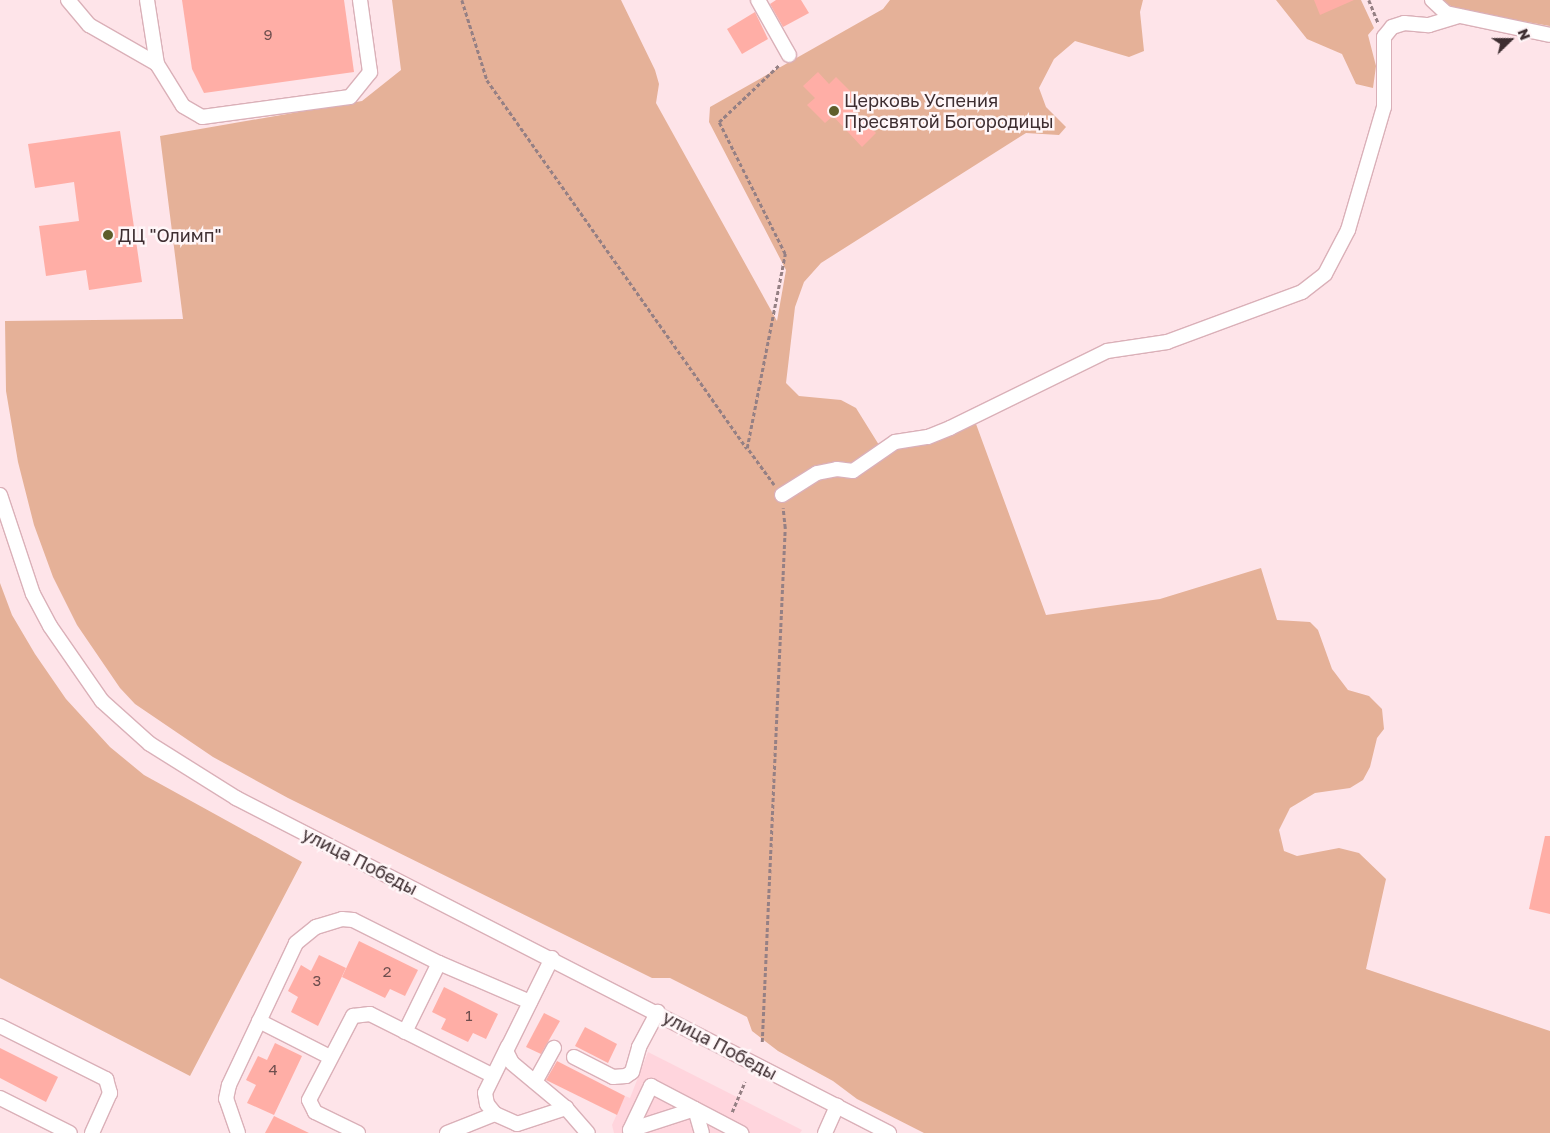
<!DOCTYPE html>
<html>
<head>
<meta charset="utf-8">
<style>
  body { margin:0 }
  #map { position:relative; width:1550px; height:1133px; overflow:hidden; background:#fee4e9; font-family:"Golos Text",sans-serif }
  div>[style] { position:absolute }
  .built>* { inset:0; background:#ffd5dd }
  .green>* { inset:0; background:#e5b198 }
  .building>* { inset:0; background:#ffaea6 }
  .path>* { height:2.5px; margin-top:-1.25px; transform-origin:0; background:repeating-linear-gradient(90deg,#958084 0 4px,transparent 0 6.5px) }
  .roads { filter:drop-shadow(1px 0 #dab0b8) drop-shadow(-1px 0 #dab0b8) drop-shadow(0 1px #dab0b8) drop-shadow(0 -1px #dab0b8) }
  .minor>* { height:14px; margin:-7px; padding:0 7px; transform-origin:7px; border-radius:7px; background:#fff }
  .dots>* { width:14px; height:14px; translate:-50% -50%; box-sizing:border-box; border:2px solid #fff6f8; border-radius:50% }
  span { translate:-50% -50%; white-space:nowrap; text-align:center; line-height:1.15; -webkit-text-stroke:5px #fff6f8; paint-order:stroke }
  .number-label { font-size:15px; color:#6e4e4e }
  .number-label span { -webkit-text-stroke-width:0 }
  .poi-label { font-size:18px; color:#3e2e31 }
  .left { translate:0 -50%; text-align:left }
  .street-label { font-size:18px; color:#3e2e31 }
  .north { position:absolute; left:1485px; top:15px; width:50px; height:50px; -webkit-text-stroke:4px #fff6f8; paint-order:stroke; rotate:68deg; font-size:14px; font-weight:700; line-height:20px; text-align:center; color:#3e2e31 }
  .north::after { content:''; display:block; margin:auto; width:18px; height:22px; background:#3e2e31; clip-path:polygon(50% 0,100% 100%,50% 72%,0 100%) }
</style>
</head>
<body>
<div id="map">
  <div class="built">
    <i style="clip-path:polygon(648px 1052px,802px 1130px,800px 1133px,614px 1133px,612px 1125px,625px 1096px,630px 1098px)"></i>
  </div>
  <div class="green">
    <i style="clip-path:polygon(392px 0,621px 0,655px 70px,659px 84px,656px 103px,777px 321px,786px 270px,709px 122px,710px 107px,883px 9px,890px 0,1143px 0,1140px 12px,1144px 51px,1129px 57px,1075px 41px,1054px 59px,1039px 88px,1046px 107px,1066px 127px,1059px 135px,1026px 133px,821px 263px,804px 282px,795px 307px,786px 383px,799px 396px,841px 400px,856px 408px,879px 445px,893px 448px,972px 413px,1046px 615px,1160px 599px,1261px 568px,1277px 620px,1310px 622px,1318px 630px,1332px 669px,1348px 690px,1369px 696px,1382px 709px,1384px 729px,1377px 738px,1370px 767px,1363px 780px,1350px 788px,1315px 793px,1290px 808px,1279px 830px,1284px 851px,1297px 856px,1339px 848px,1359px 853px,1386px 879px,1366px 969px,1550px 1031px,1550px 1133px,924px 1133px,857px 1099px,833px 1081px,778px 1051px,752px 1031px,747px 1017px,670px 978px,652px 978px,288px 798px,213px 757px,135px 704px,120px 688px,77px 625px,53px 577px,34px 525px,18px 462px,6px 391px,5px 321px,183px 319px,160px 136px,362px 101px,401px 70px)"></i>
    <i style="clip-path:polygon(1276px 0,1361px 0,1374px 28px,1368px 35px,1376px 66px,1373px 88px,1356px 84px,1342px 54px,1307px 39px)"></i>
    <i style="clip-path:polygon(1438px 0,1550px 0,1550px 26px,1462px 11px)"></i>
    <i style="clip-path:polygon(0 583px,12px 615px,35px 654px,66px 699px,110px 747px,144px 775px,302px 862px,190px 1076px,0 978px)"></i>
  </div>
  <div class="building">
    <i style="clip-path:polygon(182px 0,344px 0,354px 72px,204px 93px,192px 69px)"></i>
    <i style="clip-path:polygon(776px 0,801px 0,809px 13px,783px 27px,770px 4px)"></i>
    <i style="clip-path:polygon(1314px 0,1354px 0,1320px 15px)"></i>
    <i style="clip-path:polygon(755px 12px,768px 39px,742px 54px,727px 29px)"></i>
    <i style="clip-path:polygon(818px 72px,829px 84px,836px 77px,854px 95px,846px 103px,876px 133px,862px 147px,833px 116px,825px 123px,807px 105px,815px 98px,803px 86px)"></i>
    <i style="clip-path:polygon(120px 131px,142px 282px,89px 290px,86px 270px,46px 276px,39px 226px,79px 221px,74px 182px,35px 188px,28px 144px)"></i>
    <i style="clip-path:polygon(1545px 836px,1550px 836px,1550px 914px,1529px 909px)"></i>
    <i style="clip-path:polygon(359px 941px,418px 970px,405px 996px,390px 989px,385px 998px,342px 977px)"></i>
    <i style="clip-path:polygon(319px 955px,346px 968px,318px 1026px,291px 1012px,298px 997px,288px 991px,301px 965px,311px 971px)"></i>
    <i style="clip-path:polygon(444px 987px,498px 1014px,486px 1039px,473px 1033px,468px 1042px,441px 1029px,446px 1019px,432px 1012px)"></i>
    <i style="clip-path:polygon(544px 1013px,560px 1021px,541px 1054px,526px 1047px)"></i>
    <i style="clip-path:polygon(585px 1027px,617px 1044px,608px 1063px,575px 1046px)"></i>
    <i style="clip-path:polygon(275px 1043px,302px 1056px,274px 1115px,247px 1103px,256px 1085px,246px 1080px,258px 1056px,267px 1060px)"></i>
    <i style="clip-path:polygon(0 1048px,58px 1077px,46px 1102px,0 1078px)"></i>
    <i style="clip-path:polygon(557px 1061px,625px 1096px,617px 1115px,546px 1080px)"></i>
    <i style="clip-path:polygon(274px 1116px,309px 1133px,265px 1133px)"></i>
  </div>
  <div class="path">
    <i style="left:462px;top:0;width:84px;rotate:72.6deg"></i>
    <i style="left:487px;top:80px;width:451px;rotate:54.8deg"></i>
    <i style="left:1369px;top:0;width:24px;rotate:68deg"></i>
    <i style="left:774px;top:485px;width:46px;rotate:-126.1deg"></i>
    <i style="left:747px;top:448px;width:198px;rotate:-78.9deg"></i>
    <i style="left:785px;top:254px;width:148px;rotate:-116.6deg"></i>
    <i style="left:719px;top:122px;width:83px;rotate:-43.5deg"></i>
    <i style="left:762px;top:1042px;width:515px;rotate:-87.44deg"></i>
    <i style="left:785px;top:528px;width:20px;rotate:-96deg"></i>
    <i style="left:732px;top:1112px;width:33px;rotate:-67deg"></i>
  </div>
  <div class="roads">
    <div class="minor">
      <i style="left:68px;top:0;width:33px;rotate:50deg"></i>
      <i style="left:89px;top:25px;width:78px;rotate:29.8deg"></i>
      <i style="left:147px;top:0;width:65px;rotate:81.1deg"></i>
      <i style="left:157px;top:64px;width:49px;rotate:58.2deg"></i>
      <i style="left:183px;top:106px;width:22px;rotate:30deg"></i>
      <i style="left:202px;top:117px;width:149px;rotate:-7.7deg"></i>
      <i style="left:350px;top:97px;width:32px;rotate:-51deg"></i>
      <i style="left:370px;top:72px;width:73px;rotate:-97.9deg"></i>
      <i style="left:758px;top:0;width:63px;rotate:60.6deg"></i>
      <i style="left:1432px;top:0;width:19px;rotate:43deg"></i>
      <i style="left:1446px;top:13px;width:106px;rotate:11.9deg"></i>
      <i style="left:0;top:495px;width:104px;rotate:71.6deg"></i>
      <i style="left:33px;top:594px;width:36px;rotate:62deg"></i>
      <i style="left:50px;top:626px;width:91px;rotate:55.3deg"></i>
      <i style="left:102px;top:701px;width:64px;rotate:41.9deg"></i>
      <i style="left:150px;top:744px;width:102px;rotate:32.1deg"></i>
      <i style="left:236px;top:798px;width:734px;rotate:27.16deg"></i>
      <i style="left:782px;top:495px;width:41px;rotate:-32.2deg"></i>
      <i style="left:817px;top:473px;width:20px;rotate:-11deg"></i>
      <i style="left:837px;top:469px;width:16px;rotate:7deg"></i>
      <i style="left:853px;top:471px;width:51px;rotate:-34.6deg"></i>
      <i style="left:895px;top:442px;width:33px;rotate:-9deg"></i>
      <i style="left:928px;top:437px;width:24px;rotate:-22deg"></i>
      <i style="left:950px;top:428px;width:175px;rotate:-26.1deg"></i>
      <i style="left:1107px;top:351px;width:61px;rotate:-8.5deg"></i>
      <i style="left:1167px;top:342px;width:144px;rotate:-20.3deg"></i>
      <i style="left:1302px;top:292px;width:29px;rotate:-38deg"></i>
      <i style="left:1325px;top:274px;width:50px;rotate:-62.4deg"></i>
      <i style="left:1348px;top:230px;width:128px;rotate:-73.7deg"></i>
      <i style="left:1384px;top:107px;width:70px;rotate:-90deg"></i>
      <i style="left:1384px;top:37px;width:13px;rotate:-51deg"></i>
      <i style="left:1392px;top:27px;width:13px;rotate:-18deg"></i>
      <i style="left:1404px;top:23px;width:25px;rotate:5deg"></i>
      <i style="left:1429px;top:25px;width:31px;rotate:-17deg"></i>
      <i style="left:552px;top:958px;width:104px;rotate:116.3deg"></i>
      <i style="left:506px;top:1051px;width:13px;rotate:63deg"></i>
      <i style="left:512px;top:1063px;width:70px;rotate:39.8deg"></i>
      <i style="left:566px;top:1108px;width:33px;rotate:49deg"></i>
      <i style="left:259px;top:1021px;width:80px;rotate:26.9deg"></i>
      <i style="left:0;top:1026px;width:119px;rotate:26.6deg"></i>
      <i style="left:106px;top:1079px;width:15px;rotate:74deg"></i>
      <i style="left:110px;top:1093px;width:44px;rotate:114.2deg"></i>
      <i style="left:405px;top:1032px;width:77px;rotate:-63.8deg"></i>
      <i style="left:508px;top:1046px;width:52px;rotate:116.1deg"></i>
      <i style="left:485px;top:1093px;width:11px;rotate:80deg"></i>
      <i style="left:487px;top:1104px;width:13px;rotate:51deg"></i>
      <i style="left:495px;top:1114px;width:24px;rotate:24deg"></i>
      <i style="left:517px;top:1124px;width:52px;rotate:-18.1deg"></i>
      <i style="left:574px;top:1057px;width:44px;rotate:27.1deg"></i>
      <i style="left:613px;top:1077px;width:13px;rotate:-4deg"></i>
      <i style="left:626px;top:1076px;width:7px;rotate:-34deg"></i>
      <i style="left:632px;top:1072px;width:26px;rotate:-74deg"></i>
      <i style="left:639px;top:1047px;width:40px;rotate:-62deg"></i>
      <i style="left:535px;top:1082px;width:39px;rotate:-61deg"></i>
      <i style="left:0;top:1098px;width:78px;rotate:26.6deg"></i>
      <i style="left:695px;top:1109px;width:25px;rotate:74deg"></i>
      <i style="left:630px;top:1130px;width:49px;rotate:-64.5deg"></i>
      <i style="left:651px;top:1086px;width:102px;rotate:27.6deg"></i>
      <i style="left:630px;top:1130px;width:68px;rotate:-17.9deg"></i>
      <i style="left:238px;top:1133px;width:36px;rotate:-109deg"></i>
      <i style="left:226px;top:1099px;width:14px;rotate:-78deg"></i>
      <i style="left:229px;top:1085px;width:157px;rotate:-64.7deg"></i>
      <i style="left:296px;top:943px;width:26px;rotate:-39deg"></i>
      <i style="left:316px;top:927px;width:27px;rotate:-17deg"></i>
      <i style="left:342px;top:919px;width:11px;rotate:5deg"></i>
      <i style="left:353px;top:920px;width:96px;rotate:26.6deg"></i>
      <i style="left:439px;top:963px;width:99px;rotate:23.2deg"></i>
      <i style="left:358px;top:1133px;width:48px;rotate:-154deg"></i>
      <i style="left:315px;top:1112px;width:13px;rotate:-117deg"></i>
      <i style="left:309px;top:1100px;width:95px;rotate:-62.4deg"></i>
      <i style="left:353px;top:1016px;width:17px;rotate:-7deg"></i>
      <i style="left:370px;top:1014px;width:136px;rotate:26.6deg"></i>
      <i style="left:447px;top:1133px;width:52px;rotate:-21.6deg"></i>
      <i style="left:825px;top:1133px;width:30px;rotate:-66deg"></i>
    </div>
  </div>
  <div class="dots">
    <i style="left:834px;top:111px;background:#5e5e2b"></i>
    <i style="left:108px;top:235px;background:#5e5e2b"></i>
  </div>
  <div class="number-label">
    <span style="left:268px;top:35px">9</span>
    <span style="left:387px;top:972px">2</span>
    <span style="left:317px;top:981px">3</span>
    <span style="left:469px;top:1016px">1</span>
    <span style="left:273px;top:1070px">4</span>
  </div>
  <div class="poi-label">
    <span class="left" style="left:844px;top:111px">Церковь Успения<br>Пресвятой Богородицы</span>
    <span class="left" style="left:118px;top:235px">ДЦ "Олимп"</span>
  </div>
  <div class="street-label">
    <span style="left:360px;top:861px;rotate:27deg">улица Победы</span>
    <span style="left:720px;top:1045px;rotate:28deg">улица Победы</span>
  </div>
  <div class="north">N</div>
</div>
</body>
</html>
